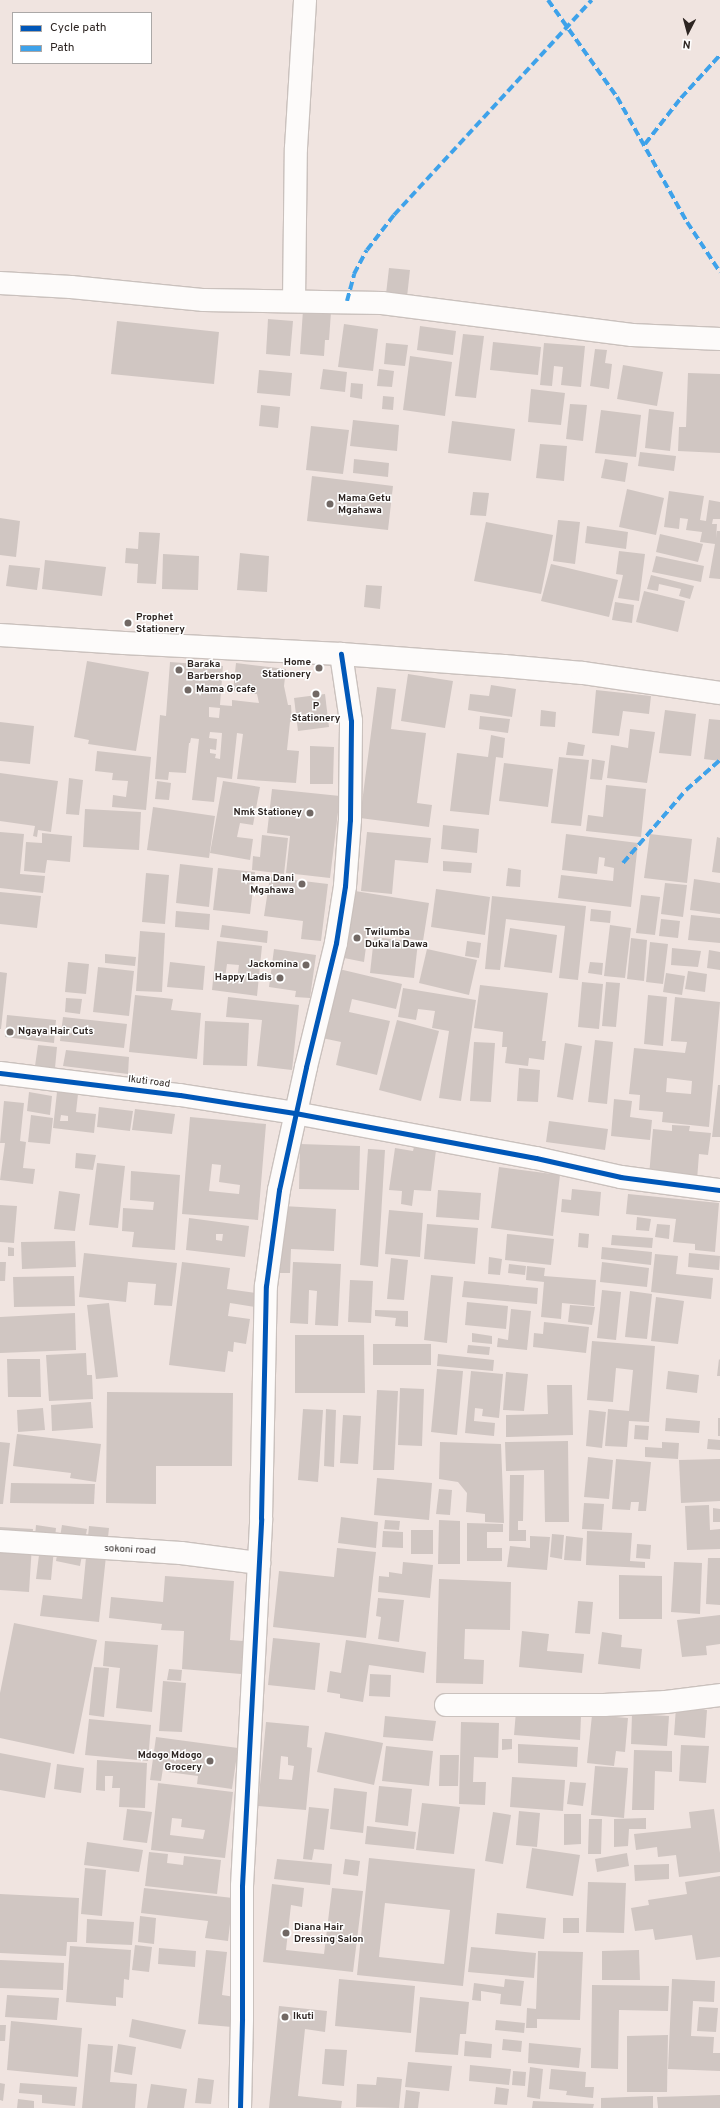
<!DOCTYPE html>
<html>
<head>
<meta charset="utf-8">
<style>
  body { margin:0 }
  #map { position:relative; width:720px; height:2108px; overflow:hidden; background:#f0e4e0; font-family:Overpass,sans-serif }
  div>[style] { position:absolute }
  .building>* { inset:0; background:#d0c6c2 }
  .roads { filter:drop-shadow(1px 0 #cac1bd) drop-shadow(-1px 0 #cac1bd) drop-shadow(0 1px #cac1bd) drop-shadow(0 -1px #cac1bd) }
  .minor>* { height:22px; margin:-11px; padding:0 11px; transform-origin:11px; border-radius:11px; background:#fdfbfa }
  .quiet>* { height:4px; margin-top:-2px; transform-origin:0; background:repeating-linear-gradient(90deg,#3ea2ea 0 8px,transparent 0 12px) }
  .cycleway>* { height:5px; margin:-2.5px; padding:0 2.5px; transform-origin:2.5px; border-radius:2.5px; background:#0057b8 }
  .dots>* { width:11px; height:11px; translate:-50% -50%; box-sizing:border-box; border:2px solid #fff; border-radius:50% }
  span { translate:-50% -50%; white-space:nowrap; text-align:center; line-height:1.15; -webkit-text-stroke:3px #fff; paint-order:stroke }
  .poi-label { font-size:10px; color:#2d2522; font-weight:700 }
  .left { translate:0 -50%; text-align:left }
  .right { translate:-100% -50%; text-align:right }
  .street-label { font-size:10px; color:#2d2522 }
  .legend { position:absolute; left:12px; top:12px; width:140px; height:52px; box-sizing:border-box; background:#fff; border:1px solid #aba8a7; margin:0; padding:5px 7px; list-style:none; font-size:12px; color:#2d2522 }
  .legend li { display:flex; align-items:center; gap:8px; height:20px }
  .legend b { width:20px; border:1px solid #aba8a7 }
  .north { position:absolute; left:668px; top:12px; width:40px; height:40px; -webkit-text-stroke:3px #fff; paint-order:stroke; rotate:186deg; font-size:11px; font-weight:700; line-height:16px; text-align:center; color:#2d2522 }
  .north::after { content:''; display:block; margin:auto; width:14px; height:18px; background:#2d2522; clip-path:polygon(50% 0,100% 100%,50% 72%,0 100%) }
</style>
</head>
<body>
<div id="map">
  <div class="building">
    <i style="clip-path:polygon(389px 268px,410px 270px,407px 297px,386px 294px)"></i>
    <i style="clip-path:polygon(303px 310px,331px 312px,329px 340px,325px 340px,324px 356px,300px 354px)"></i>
    <i style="clip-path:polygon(268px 319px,293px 321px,290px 356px,266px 354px)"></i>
    <i style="clip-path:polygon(117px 321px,219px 332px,214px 384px,111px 374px)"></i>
    <i style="clip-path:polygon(344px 324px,378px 329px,373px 371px,338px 367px)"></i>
    <i style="clip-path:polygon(420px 326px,456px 331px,453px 355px,417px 350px)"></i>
    <i style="clip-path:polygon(463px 334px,484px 336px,476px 398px,455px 396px)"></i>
    <i style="clip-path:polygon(493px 342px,541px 347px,538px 375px,490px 370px)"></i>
    <i style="clip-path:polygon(386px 343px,408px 345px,405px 366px,384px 364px)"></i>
    <i style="clip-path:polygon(544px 343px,585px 346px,581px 387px,561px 385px,563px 367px,554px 366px,552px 386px,540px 385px)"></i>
    <i style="clip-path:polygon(595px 349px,607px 350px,605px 363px,612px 364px,609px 389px,590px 386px)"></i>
    <i style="clip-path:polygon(410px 356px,452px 362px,445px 416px,403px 410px)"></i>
    <i style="clip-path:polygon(623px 365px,663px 372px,657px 406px,617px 399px)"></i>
    <i style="clip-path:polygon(323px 369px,347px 372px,345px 392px,320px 389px)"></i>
    <i style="clip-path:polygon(379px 369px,394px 371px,392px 387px,377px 386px)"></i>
    <i style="clip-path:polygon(259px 370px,292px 373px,290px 396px,257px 393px)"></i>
    <i style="clip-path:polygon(688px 373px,720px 374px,720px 453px,678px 451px,679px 427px,686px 427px)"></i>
    <i style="clip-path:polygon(351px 383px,363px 384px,362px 399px,350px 397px)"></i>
    <i style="clip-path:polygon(531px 389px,565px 393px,561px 425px,528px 422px)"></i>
    <i style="clip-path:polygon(383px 396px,394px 397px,393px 410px,382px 409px)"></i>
    <i style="clip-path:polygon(570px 404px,587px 405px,583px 441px,566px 439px)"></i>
    <i style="clip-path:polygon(261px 405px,280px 407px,278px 428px,259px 426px)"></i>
    <i style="clip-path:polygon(649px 409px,674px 412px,670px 451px,645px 448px)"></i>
    <i style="clip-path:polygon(601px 410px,641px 415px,636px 457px,595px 453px)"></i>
    <i style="clip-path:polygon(353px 420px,399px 425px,397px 451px,350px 446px)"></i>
    <i style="clip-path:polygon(452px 421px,515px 429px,511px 461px,448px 453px)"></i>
    <i style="clip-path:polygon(311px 426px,349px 430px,343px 474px,306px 470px)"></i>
    <i style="clip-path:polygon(540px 444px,567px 446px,564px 481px,536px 478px)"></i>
    <i style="clip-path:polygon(640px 452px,676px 456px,674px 471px,638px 466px)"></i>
    <i style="clip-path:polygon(354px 459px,389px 463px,388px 477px,353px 473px)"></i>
    <i style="clip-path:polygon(605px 459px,628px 463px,625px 482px,601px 478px)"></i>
    <i style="clip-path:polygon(312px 476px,393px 486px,388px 530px,307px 521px)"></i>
    <i style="clip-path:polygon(627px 489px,664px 498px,656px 535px,619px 527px)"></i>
    <i style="clip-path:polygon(669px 491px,704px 496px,700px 520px,706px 521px,709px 500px,720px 502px,720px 519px,713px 519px,712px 524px,717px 524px,716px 538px,717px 531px,720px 531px,720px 579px,709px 578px,715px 544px,700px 542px,702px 532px,686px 530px,688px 519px,680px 518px,679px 529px,664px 527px)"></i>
    <i style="clip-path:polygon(473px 492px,489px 493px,486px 516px,470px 515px)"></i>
    <i style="clip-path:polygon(0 518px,20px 521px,16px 557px,0 555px)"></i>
    <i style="clip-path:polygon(558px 520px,580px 522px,575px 564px,553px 561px)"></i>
    <i style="clip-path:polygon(486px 522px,553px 535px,541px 594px,474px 581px)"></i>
    <i style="clip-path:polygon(587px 526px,628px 532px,626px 549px,585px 543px)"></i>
    <i style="clip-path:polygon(139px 532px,160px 533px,156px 584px,137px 583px,138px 564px,125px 563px,126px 548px,138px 549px)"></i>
    <i style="clip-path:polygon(660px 534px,703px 544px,698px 562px,656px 552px)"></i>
    <i style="clip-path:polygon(619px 551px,645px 554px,639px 601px,618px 598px,623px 575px,616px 574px)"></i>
    <i style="clip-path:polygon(240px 553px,269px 556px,267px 592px,237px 590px)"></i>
    <i style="clip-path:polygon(163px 554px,199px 556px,198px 590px,162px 589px)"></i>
    <i style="clip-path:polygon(656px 556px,704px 566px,701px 582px,652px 572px)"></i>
    <i style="clip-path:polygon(45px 560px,106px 567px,102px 596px,42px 589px)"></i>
    <i style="clip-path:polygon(551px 564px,618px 580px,609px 617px,541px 601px)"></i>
    <i style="clip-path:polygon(9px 565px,40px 568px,37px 590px,6px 586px)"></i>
    <i style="clip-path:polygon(651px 575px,694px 586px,690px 599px,679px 596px,681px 589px,659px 584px,658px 591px,647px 589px)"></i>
    <i style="clip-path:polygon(366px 585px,382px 586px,380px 609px,364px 607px)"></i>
    <i style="clip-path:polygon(644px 591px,685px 601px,678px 632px,636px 622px)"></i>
    <i style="clip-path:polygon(615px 602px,634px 605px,632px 623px,612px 620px)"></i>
    <i style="clip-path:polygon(87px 661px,149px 672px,136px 751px,88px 744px,89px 740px,74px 737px)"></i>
    <i style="clip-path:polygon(evenodd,170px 662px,223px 666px,220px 705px,232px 706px,232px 700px,259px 703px,257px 694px,233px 691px,236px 663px,286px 669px,284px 686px,288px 705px,291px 705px,292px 721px,290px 722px,287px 750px,299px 751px,296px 783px,237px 779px,243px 734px,237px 733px,232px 779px,217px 777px,214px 802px,192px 800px,199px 739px,191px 738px,190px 743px,189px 743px,186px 773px,169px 772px,168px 780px,155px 779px,160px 715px,166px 716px,170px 662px,209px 707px,220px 708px,219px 718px,209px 717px,209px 707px,170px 662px,210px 732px,222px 733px,220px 759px,215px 758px,216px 754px,210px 753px,210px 749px,216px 750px,217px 739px,209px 738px,210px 732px)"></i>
    <i style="clip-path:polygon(408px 674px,453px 681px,445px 728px,401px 721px)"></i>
    <i style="clip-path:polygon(491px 685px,516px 689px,512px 717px,468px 710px,470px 694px,489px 696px)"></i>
    <i style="clip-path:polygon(377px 687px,396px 689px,391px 729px,426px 733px,417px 803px,432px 805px,429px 827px,360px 818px)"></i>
    <i style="clip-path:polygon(596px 690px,651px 696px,649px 714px,623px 711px,619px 736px,592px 733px)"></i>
    <i style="clip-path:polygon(325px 694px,329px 727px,298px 731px,294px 698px)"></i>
    <i style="clip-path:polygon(541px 710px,556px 712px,555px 727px,540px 726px)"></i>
    <i style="clip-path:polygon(665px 710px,696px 714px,691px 756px,659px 753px)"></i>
    <i style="clip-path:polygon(480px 716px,510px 719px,508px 733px,479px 729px)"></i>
    <i style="clip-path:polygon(709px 719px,720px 720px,720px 761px,704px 759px)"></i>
    <i style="clip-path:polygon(0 722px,34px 726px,30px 764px,0 761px)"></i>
    <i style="clip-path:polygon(630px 729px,655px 732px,647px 783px,607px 778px,611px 745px,628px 748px)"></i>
    <i style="clip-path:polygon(491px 735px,505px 738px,503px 758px,496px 757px,489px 815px,450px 811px,457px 753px,488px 757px)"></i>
    <i style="clip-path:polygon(568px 742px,585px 745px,583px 756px,566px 755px)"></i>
    <i style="clip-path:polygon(310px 746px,334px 747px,333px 784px,310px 784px)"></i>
    <i style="clip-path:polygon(97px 751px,151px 757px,146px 810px,112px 807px,113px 795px,126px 797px,128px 781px,112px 780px,113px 773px,95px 771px)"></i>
    <i style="clip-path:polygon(559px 757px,589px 760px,581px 826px,551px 823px)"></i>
    <i style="clip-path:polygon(592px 759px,605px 761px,602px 780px,590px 779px)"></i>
    <i style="clip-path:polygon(504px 763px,553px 769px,548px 807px,499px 801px)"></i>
    <i style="clip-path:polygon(0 773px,58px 781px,51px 832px,38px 830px,37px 837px,33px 836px,35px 826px,0 821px)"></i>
    <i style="clip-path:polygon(69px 778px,83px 780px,79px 815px,66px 814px)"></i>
    <i style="clip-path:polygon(157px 781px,171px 783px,169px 800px,155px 799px)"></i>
    <i style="clip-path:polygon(223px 781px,260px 787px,253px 825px,240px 823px,237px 837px,253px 839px,250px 860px,210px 853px)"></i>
    <i style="clip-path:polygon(606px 785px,646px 789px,641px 837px,586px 831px,588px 815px,603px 817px)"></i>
    <i style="clip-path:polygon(272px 789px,340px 796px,330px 878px,286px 873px,290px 836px,267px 833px)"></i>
    <i style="clip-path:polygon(153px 807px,215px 816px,209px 858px,147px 850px)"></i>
    <i style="clip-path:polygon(85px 809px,141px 812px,139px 850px,83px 847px)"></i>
    <i style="clip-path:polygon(443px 825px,479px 829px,477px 853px,441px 849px)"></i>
    <i style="clip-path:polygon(0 832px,24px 834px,20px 874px,45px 876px,43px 893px,0 888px)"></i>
    <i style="clip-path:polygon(367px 832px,431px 838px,428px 863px,395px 860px,392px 894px,361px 891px)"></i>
    <i style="clip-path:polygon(42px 833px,72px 836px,70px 862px,47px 860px,45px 873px,24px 871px,26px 842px,42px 843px)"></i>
    <i style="clip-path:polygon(566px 834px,638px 843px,631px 907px,558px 898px,561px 875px,613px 881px,614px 868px,604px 866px,605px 858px,599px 857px,597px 874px,562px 870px)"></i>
    <i style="clip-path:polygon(650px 834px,692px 839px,687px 883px,644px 878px)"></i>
    <i style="clip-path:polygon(262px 835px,288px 838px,284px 874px,252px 870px,253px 856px,260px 857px)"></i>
    <i style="clip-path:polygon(717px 837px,720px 838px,720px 873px,712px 872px)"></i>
    <i style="clip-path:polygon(443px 861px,472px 863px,471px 873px,443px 871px)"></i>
    <i style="clip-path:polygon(180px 864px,213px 868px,209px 907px,176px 903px)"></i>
    <i style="clip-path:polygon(218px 868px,255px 872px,250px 914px,213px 910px)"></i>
    <i style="clip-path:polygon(508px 868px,521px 870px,520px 887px,506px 886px)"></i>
    <i style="clip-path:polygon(146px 873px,169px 875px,165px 924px,142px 922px)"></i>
    <i style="clip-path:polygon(270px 877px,328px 884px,321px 941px,301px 939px,303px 921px,264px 916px)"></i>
    <i style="clip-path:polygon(694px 879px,720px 883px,720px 914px,690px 910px)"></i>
    <i style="clip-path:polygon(665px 883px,687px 885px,683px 917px,661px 914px)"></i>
    <i style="clip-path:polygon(436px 889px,490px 897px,485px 935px,431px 927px)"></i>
    <i style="clip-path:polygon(355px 891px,429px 903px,423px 941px,368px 932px,364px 962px,344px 958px)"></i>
    <i style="clip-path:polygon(0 892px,41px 896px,37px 928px,0 924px)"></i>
    <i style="clip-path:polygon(641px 895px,660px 897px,655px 935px,636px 933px)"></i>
    <i style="clip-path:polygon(492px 896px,586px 906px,578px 980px,559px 978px,565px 926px,506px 919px,500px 970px,485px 969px)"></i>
    <i style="clip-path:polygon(591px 909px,611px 911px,610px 923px,590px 921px)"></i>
    <i style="clip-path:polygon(176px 911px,210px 914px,209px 930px,175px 927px)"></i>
    <i style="clip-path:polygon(691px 915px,720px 918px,720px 943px,688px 940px)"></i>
    <i style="clip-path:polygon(661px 919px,680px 921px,678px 938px,659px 936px)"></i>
    <i style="clip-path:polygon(222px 925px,268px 931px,267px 943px,220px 937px)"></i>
    <i style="clip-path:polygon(610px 925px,631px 928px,625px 978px,604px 976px)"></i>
    <i style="clip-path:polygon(510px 928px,557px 935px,552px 973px,504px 967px)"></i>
    <i style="clip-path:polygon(140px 931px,165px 933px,162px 992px,136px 991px)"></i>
    <i style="clip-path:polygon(374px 937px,418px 942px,414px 978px,370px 973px)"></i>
    <i style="clip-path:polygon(631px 938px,647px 940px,644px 981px,627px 979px)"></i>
    <i style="clip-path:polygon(evenodd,217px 941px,262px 946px,257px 996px,212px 990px,217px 941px,227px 964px,239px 965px,237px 979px,225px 978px,227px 964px)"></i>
    <i style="clip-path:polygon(467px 941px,481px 943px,479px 958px,465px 956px)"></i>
    <i style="clip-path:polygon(650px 942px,668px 944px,663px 984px,646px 982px)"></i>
    <i style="clip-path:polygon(672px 948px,701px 951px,698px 967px,671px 965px)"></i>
    <i style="clip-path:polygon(274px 949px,316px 955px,310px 998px,295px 997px,296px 991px,269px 987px)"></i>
    <i style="clip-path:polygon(427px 949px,477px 960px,469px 995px,419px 983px)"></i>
    <i style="clip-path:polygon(709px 950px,720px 952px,720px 970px,707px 968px)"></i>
    <i style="clip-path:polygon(105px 954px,136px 957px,135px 966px,105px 963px)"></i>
    <i style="clip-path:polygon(68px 962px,89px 964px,86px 994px,65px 992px)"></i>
    <i style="clip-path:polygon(170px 962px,205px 966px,203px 990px,167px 987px)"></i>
    <i style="clip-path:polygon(590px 962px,603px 963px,602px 975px,588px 973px)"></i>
    <i style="clip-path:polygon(98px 967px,134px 971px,129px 1016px,93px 1012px)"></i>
    <i style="clip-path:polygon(339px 969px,402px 984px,396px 1009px,352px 999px,349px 1012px,390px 1021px,377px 1075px,336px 1065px,341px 1042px,322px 1038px)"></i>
    <i style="clip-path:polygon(688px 971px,707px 974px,705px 992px,685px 989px)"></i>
    <i style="clip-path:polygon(0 972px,7px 973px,1px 1029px,0 1029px)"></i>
    <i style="clip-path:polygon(666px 973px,685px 976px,682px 995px,663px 992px)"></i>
    <i style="clip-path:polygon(582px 982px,603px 984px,599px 1029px,578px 1027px)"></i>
    <i style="clip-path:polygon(606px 982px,620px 983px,616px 1027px,602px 1026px)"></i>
    <i style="clip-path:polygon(480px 985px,548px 993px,542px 1041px,546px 1041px,544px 1060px,529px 1058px,528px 1066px,505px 1063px,507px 1047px,502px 1047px,503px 1032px,474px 1028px)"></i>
    <i style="clip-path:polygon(403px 988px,476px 1000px,461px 1101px,439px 1098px,449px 1031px,432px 1028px,435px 1011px,418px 1009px,416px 1020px,398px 1017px)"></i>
    <i style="clip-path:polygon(135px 995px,173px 999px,171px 1010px,201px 1013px,197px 1059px,129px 1052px)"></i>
    <i style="clip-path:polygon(648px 995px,667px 997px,663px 1046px,644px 1044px)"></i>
    <i style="clip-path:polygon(228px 997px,299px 1005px,292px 1070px,257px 1066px,262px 1020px,226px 1017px)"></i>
    <i style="clip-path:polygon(evenodd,675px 997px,720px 1002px,709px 1127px,662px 1122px,663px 1112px,639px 1110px,640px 1095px,629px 1094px,634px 1048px,685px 1053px,687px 1042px,671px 1041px,675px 997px,667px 1078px,692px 1081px,691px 1094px,666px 1092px,667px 1078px)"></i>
    <i style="clip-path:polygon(66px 998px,82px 999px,80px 1014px,65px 1012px)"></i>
    <i style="clip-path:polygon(7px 1015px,56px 1020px,54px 1043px,5px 1037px)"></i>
    <i style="clip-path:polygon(63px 1017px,127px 1024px,124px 1048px,60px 1041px)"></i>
    <i style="clip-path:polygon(397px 1020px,439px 1031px,421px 1101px,379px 1090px)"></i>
    <i style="clip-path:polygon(205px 1021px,249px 1023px,247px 1066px,203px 1065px)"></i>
    <i style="clip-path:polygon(595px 1040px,613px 1042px,607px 1104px,588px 1102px)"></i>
    <i style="clip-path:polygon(474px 1042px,495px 1043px,491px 1102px,470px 1101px)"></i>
    <i style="clip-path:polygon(565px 1043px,582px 1046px,573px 1100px,557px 1097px)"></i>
    <i style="clip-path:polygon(38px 1045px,57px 1047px,55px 1068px,35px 1066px)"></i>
    <i style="clip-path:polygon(66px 1050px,129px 1057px,128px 1074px,63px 1066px)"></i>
    <i style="clip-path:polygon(519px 1068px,540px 1070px,538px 1102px,517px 1101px)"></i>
    <i style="clip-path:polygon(718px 1085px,720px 1085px,720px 1137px,712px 1137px)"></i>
    <i style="clip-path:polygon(29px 1092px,52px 1096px,50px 1115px,27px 1111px)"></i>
    <i style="clip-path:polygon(evenodd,57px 1092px,78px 1094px,76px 1112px,96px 1114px,94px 1133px,53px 1128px,57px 1092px,61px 1115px,68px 1116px,68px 1121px,60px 1121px,61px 1115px)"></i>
    <i style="clip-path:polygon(614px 1099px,632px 1101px,630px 1117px,652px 1120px,650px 1140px,611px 1136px)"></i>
    <i style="clip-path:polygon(4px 1101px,24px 1103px,20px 1141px,26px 1142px,23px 1168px,35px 1169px,33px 1184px,0 1180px,5px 1143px,0 1143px)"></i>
    <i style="clip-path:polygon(99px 1107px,133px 1111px,130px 1131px,97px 1127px)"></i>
    <i style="clip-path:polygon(135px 1109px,175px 1114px,172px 1134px,132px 1130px)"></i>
    <i style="clip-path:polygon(31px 1115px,53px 1118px,50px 1144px,28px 1142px)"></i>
    <i style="clip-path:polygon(evenodd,190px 1117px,266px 1124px,258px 1220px,182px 1214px,190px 1117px,212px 1164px,221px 1165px,219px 1182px,240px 1185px,239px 1194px,209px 1191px,212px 1164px)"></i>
    <i style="clip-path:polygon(549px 1121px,608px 1129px,605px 1150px,546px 1142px)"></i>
    <i style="clip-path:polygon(672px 1125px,690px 1126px,689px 1131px,711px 1133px,708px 1155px,699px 1154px,697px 1180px,649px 1176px,653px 1129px,672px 1131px)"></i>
    <i style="clip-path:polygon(300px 1144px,360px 1146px,359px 1190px,299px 1189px)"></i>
    <i style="clip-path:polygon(414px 1147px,436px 1150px,431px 1191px,414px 1190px,412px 1206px,401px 1204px,402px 1191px,389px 1190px,395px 1148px,413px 1151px)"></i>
    <i style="clip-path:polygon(368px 1149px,385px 1150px,378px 1267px,360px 1265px)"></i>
    <i style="clip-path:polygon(76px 1153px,96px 1155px,93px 1170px,75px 1168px)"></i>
    <i style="clip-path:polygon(97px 1163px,125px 1166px,118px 1228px,89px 1225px)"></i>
    <i style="clip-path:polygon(499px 1167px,560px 1175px,553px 1236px,491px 1228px)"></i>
    <i style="clip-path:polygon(131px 1171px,180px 1175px,175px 1250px,132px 1247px,134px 1232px,122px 1231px,123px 1208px,153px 1210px,154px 1202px,130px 1200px)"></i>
    <i style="clip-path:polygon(572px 1189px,601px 1192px,599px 1216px,561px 1212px,562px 1199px,571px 1200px)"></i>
    <i style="clip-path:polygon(438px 1190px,481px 1193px,479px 1220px,436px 1217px)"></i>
    <i style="clip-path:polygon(59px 1191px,80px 1194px,75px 1231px,54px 1229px)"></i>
    <i style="clip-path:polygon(628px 1194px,719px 1203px,715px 1252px,695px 1250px,695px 1244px,673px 1242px,676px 1219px,626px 1214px)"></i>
    <i style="clip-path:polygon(0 1205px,17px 1206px,14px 1243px,0 1242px)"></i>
    <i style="clip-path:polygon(283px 1206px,336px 1209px,334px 1251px,291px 1249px,290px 1273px,280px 1273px)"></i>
    <i style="clip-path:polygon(389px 1210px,423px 1213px,420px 1257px,385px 1254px)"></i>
    <i style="clip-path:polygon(637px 1217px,651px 1219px,649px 1231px,636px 1230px)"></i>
    <i style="clip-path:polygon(evenodd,189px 1218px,249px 1226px,245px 1257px,186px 1250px,189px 1218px,216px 1234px,223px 1234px,222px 1241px,216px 1240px,216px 1234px)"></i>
    <i style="clip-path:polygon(427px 1224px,478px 1228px,475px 1264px,424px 1259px)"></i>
    <i style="clip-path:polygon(657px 1224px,670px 1225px,669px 1239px,655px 1237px)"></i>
    <i style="clip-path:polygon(579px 1233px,589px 1234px,588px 1248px,578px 1247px)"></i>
    <i style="clip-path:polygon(507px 1234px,554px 1239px,551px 1265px,505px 1260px)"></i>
    <i style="clip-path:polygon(612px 1235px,653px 1238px,652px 1248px,611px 1245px)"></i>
    <i style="clip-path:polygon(75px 1241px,76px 1267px,22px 1269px,21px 1242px)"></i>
    <i style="clip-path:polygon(8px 1247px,14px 1248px,14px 1256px,8px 1256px)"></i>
    <i style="clip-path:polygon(602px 1247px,652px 1252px,651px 1265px,601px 1259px)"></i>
    <i style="clip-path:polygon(84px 1253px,177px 1263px,172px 1306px,154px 1305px,156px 1284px,128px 1282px,126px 1302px,79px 1297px)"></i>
    <i style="clip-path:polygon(689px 1253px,720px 1256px,719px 1270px,688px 1267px)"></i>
    <i style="clip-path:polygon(655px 1254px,678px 1256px,676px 1274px,713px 1278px,711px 1299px,651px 1292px)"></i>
    <i style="clip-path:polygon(489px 1257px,502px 1259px,500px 1275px,488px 1274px)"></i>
    <i style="clip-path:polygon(391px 1258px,408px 1260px,404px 1300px,387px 1299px)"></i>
    <i style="clip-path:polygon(0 1262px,6px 1262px,5px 1281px,0 1281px)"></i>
    <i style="clip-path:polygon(182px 1262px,230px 1268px,227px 1289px,256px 1293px,255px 1307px,230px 1303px,228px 1316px,250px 1319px,246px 1344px,234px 1342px,233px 1352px,228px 1351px,225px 1372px,169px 1365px)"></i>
    <i style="clip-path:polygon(293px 1262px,341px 1264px,338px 1326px,315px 1325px,317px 1291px,309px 1290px,308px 1324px,290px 1323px)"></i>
    <i style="clip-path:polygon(602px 1262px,649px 1268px,647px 1287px,600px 1282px)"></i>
    <i style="clip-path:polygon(509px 1264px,526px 1266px,525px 1275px,508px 1273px)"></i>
    <i style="clip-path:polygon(527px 1266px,545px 1268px,544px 1276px,596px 1280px,594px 1306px,562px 1303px,561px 1319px,541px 1317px,544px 1282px,526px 1280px)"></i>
    <i style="clip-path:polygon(431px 1275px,453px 1277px,447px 1343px,424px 1340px)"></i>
    <i style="clip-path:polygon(74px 1276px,75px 1306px,14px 1307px,13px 1277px)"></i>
    <i style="clip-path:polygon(350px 1280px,373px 1281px,371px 1323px,348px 1322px)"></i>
    <i style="clip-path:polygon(464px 1281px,538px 1288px,537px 1304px,462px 1297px)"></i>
    <i style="clip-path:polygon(602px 1290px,621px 1292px,616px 1340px,597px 1338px)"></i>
    <i style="clip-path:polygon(630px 1291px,652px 1294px,647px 1339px,625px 1337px)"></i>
    <i style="clip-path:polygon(656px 1297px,684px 1301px,678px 1344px,651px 1341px)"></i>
    <i style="clip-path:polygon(467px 1302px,508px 1306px,506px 1329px,465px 1325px)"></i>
    <i style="clip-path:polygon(109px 1303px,118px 1377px,96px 1379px,87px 1305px)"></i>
    <i style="clip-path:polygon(570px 1305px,595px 1307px,592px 1325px,568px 1322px)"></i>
    <i style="clip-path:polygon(511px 1309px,531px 1311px,527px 1350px,497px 1347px,498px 1338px,508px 1340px)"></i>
    <i style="clip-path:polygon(375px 1310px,408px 1311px,408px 1327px,395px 1326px,396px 1318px,375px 1316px)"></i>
    <i style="clip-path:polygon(75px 1313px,76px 1350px,0 1353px,0 1317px)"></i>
    <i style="clip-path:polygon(544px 1322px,589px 1327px,586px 1353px,533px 1347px,534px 1333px,543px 1334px)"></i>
    <i style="clip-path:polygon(472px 1333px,492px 1336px,492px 1344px,472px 1342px)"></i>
    <i style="clip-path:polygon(295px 1335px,364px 1335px,365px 1393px,295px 1393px)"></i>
    <i style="clip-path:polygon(592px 1341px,655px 1346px,649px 1422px,629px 1421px,627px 1447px,605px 1446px,608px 1409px,629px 1411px,633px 1370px,616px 1368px,613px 1402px,587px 1400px)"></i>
    <i style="clip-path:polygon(373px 1344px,431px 1344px,431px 1365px,373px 1365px)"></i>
    <i style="clip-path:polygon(468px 1345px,490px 1347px,489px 1355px,467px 1353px)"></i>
    <i style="clip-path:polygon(86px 1353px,87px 1375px,92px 1375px,93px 1399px,49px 1401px,46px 1355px)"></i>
    <i style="clip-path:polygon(438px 1354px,494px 1360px,493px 1371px,437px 1366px)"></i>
    <i style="clip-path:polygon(7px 1359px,40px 1359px,41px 1397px,8px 1397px)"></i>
    <i style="clip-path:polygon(719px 1359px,720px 1360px,720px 1376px,717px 1376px)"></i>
    <i style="clip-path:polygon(437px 1369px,463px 1371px,457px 1435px,431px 1432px)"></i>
    <i style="clip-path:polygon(471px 1371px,503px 1374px,499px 1418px,482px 1416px,483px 1409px,475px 1408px,474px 1421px,495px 1423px,494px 1436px,465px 1433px)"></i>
    <i style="clip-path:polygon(668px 1371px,699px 1375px,697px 1393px,666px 1389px)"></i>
    <i style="clip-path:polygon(506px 1372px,528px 1374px,524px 1411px,503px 1410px)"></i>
    <i style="clip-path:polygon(547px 1385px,572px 1385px,573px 1435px,506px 1437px,506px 1415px,548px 1414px)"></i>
    <i style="clip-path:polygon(400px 1388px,424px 1389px,422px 1446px,398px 1445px)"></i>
    <i style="clip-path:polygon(377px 1390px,398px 1391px,394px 1470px,373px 1470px)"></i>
    <i style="clip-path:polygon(107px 1392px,233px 1393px,232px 1466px,156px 1466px,156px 1504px,106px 1503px)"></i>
    <i style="clip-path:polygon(91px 1402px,93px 1428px,52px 1431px,51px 1405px)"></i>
    <i style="clip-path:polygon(43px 1408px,45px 1430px,18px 1432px,17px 1410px)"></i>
    <i style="clip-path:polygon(303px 1409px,323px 1410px,318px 1482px,298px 1480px)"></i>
    <i style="clip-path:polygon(326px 1409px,336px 1410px,334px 1467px,324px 1466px)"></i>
    <i style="clip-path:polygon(589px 1410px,606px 1412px,602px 1448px,586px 1446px)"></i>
    <i style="clip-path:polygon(343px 1415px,361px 1416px,358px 1464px,340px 1463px)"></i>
    <i style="clip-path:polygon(666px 1418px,700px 1421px,699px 1433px,665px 1431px)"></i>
    <i style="clip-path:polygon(718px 1418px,720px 1418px,720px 1436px,718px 1436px)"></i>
    <i style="clip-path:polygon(635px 1425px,649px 1426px,648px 1440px,634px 1439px)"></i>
    <i style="clip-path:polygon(17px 1434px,101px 1444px,96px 1482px,70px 1478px,71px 1473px,13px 1466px)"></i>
    <i style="clip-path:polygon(708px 1439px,720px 1440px,720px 1450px,707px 1449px)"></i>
    <i style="clip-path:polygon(568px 1441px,569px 1522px,545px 1522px,544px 1470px,506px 1471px,505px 1442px)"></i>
    <i style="clip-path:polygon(0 1442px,10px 1443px,3px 1504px,0 1504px)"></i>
    <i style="clip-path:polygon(440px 1442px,501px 1444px,504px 1523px,485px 1522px,485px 1514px,466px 1512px,467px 1493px,458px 1482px,439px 1479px)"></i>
    <i style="clip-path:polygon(662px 1442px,679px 1443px,678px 1459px,645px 1457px,645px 1447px,662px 1448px)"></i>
    <i style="clip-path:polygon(588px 1457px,613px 1460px,609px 1499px,584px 1497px)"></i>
    <i style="clip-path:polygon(616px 1459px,651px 1462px,646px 1511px,638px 1511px,639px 1502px,631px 1502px,630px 1510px,612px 1509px)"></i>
    <i style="clip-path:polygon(720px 1459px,720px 1501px,681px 1503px,679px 1460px)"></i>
    <i style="clip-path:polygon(510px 1475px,524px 1475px,523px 1521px,518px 1521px,518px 1530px,526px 1530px,526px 1541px,509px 1541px)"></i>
    <i style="clip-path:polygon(377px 1478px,432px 1483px,429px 1520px,374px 1515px)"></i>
    <i style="clip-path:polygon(11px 1483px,95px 1484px,94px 1504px,10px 1503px)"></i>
    <i style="clip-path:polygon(439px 1489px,452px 1490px,450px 1515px,436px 1514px)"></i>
    <i style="clip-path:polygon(584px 1503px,604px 1504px,602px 1530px,582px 1529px)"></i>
    <i style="clip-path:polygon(709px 1505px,710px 1530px,720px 1529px,720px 1549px,687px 1550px,685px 1506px)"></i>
    <i style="clip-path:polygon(713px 1508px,720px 1509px,720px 1522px,713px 1522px)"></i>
    <i style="clip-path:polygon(341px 1517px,378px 1522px,376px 1548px,338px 1543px)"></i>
    <i style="clip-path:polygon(385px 1520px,400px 1521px,399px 1530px,384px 1529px)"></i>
    <i style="clip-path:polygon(439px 1520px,460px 1521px,460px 1564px,438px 1564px)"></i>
    <i style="clip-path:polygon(467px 1523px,503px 1524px,503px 1532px,487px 1532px,487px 1548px,502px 1548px,502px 1561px,467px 1561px)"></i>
    <i style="clip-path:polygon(36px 1525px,56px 1528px,51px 1580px,36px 1579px,40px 1547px,34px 1547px)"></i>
    <i style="clip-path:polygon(62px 1525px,87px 1529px,80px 1566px,56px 1561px)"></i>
    <i style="clip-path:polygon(89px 1526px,109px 1528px,99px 1622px,40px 1616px,43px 1595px,82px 1599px)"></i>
    <i style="clip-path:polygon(0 1527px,33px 1529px,29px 1592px,0 1590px)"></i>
    <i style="clip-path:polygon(411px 1530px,433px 1530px,433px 1554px,411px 1554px)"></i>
    <i style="clip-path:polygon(383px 1531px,403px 1532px,403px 1548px,382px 1547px)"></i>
    <i style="clip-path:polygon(587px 1531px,632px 1533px,630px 1561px,645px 1562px,645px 1568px,586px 1565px)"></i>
    <i style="clip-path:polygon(552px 1534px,564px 1535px,562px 1559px,550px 1557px)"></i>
    <i style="clip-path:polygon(530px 1536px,550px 1537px,547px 1570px,507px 1567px,510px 1546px,530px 1548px)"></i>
    <i style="clip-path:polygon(566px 1536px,583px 1538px,581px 1561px,564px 1560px)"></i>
    <i style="clip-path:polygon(637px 1544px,651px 1545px,650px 1559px,636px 1558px)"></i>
    <i style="clip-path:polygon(337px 1548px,376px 1552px,366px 1638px,273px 1627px,279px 1571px,334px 1577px)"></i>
    <i style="clip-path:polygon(708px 1558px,720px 1558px,720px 1605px,706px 1604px)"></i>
    <i style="clip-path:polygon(403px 1562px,433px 1565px,430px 1598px,378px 1592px,379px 1576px,389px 1577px,389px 1572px,402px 1574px)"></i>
    <i style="clip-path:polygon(674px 1562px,702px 1563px,700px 1614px,671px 1612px)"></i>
    <i style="clip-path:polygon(619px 1575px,662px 1576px,662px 1619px,619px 1619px)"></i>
    <i style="clip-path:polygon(165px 1576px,234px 1581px,230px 1640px,243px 1641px,241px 1674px,182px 1669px,184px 1631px,161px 1630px,162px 1624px,109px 1618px,111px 1597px,163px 1602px)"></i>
    <i style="clip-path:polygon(439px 1579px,511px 1582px,510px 1630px,465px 1629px,464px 1659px,484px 1660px,483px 1684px,436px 1683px)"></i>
    <i style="clip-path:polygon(378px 1598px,404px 1600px,399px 1642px,378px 1639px,381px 1617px,376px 1616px)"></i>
    <i style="clip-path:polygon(578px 1601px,593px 1602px,590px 1634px,575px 1633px)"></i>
    <i style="clip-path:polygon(720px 1615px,720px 1644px,706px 1646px,707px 1655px,682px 1657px,677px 1620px)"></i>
    <i style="clip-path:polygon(14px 1623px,97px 1640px,74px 1754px,0 1738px,0 1693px)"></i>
    <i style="clip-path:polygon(522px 1631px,549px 1634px,547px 1651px,584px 1654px,582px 1673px,519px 1667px)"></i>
    <i style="clip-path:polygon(602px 1632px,622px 1635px,621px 1647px,642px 1649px,640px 1669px,598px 1664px)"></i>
    <i style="clip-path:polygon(273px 1638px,320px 1643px,315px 1690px,268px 1685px)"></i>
    <i style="clip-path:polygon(346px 1640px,426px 1652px,424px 1673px,369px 1665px,363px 1702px,340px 1698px,340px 1694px,327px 1692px,330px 1671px,341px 1673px)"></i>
    <i style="clip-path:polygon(105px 1641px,158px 1645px,152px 1712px,116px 1708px,120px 1668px,103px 1666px)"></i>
    <i style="clip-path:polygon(94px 1667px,109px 1668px,104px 1717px,89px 1715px)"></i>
    <i style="clip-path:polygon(169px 1669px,182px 1670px,181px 1681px,167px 1680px)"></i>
    <i style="clip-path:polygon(370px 1674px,391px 1675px,390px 1697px,369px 1696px)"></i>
    <i style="clip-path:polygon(163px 1681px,186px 1683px,182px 1732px,159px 1731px)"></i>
    <i style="clip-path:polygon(676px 1707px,707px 1710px,705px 1738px,674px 1735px)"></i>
    <i style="clip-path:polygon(516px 1711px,581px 1716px,580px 1740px,514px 1735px)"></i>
    <i style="clip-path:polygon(632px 1714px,669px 1716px,667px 1746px,631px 1744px)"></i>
    <i style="clip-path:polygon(592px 1715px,628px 1718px,625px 1752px,616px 1751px,614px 1766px,587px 1763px)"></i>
    <i style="clip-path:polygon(385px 1716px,436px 1721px,433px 1741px,383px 1737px)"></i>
    <i style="clip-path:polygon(89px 1719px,151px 1725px,148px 1761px,85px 1755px)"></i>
    <i style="clip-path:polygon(evenodd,266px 1722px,309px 1726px,307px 1747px,312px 1748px,306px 1810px,258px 1806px,266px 1722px,281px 1756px,288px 1757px,288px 1765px,294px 1766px,292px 1780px,279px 1779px,281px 1756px)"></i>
    <i style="clip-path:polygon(461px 1722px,499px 1723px,498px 1758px,474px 1757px,473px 1782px,486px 1782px,485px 1805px,459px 1804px)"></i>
    <i style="clip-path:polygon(325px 1732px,383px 1743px,374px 1785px,317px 1772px)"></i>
    <i style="clip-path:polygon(156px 1737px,238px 1748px,232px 1789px,197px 1784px,198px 1776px,168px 1772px,169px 1763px,164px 1762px,161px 1781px,150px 1780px)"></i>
    <i style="clip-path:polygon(502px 1739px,512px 1739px,512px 1749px,502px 1750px)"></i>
    <i style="clip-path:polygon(518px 1744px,578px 1747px,577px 1767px,518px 1763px)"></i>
    <i style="clip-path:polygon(681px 1745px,709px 1746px,706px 1783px,679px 1781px)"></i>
    <i style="clip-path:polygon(386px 1746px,433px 1751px,429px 1786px,382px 1781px)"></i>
    <i style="clip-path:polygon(634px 1750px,672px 1751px,672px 1772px,655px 1771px,654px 1810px,632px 1810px)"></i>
    <i style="clip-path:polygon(0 1753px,51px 1763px,45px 1798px,0 1790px)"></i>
    <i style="clip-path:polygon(440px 1755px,459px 1755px,458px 1786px,439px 1786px)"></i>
    <i style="clip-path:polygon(97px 1760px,147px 1763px,145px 1808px,119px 1807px,120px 1788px,112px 1788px,113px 1776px,105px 1776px,105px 1791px,96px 1790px)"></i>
    <i style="clip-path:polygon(57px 1764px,84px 1768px,81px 1793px,54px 1789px)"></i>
    <i style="clip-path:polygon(595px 1766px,628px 1768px,624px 1818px,591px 1815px)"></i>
    <i style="clip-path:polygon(512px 1777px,565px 1780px,563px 1811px,510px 1807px)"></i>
    <i style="clip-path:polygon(570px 1782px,586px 1783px,583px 1806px,567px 1804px)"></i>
    <i style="clip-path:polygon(evenodd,158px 1783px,233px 1792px,225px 1858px,151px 1850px,158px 1783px,172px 1818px,182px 1819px,181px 1827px,205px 1830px,203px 1839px,170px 1835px,172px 1818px)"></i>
    <i style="clip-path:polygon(379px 1786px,412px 1789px,408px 1826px,375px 1822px)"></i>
    <i style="clip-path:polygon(334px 1788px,367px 1792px,363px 1833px,330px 1829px)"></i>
    <i style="clip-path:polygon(422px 1803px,460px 1807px,454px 1854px,416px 1850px)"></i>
    <i style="clip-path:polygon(309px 1807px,329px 1809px,324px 1850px,314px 1849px,312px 1860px,303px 1859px)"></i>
    <i style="clip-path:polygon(127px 1809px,152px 1812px,147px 1843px,123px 1840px)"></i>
    <i style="clip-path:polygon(714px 1809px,720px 1853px,720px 1872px,679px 1877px,676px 1855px,658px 1857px,657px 1847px,636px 1850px,634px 1834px,691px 1828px,689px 1812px)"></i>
    <i style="clip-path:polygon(519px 1811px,540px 1813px,537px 1847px,516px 1845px)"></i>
    <i style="clip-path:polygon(493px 1812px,511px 1815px,503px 1864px,485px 1861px)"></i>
    <i style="clip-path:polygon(564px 1814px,581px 1814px,581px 1844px,564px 1845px)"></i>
    <i style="clip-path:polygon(646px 1818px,646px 1829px,629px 1829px,628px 1846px,614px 1847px,614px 1819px)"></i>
    <i style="clip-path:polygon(589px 1819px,602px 1819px,601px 1854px,588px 1854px)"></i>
    <i style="clip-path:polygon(367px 1826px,416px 1832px,414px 1849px,365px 1844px)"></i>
    <i style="clip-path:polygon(87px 1842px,143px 1850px,139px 1872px,84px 1865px)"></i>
    <i style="clip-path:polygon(532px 1848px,580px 1855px,573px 1896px,526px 1888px)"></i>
    <i style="clip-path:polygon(149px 1852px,168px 1854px,167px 1863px,183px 1865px,184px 1856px,221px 1860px,217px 1894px,145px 1886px)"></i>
    <i style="clip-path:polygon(627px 1853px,629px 1866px,597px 1872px,595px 1859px)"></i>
    <i style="clip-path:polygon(evenodd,369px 1858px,475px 1869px,463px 1986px,357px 1975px,369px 1858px,385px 1903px,450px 1910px,444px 1964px,379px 1957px,385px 1903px)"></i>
    <i style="clip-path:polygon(277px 1859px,332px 1864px,330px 1885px,274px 1879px)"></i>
    <i style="clip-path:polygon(345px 1859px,360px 1861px,358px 1876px,343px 1874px)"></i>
    <i style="clip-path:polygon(669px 1864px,669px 1879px,635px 1881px,634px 1865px)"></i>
    <i style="clip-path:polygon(85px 1868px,106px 1870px,102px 1916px,81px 1914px)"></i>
    <i style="clip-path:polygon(720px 1876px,720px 1957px,696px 1960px,692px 1935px,655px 1940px,653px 1929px,635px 1931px,631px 1908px,649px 1905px,648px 1900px,687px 1894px,685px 1882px)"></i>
    <i style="clip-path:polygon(588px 1882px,626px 1883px,624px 1933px,586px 1932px)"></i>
    <i style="clip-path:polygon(272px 1884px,304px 1888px,302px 1907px,291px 1905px,286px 1950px,324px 1954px,332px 1888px,363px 1891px,353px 1972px,263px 1962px)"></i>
    <i style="clip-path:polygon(144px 1888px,233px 1898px,228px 1941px,205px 1938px,208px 1921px,141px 1913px)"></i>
    <i style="clip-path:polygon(0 1894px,79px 1898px,77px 1942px,67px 1942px,66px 1956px,0 1953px)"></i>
    <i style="clip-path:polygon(497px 1913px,546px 1918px,544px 1939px,495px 1934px)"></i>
    <i style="clip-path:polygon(140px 1916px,156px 1918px,154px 1944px,138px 1942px)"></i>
    <i style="clip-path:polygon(563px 1918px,579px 1918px,579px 1933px,563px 1933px)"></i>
    <i style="clip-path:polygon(87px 1919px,134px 1922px,132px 1945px,86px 1943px)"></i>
    <i style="clip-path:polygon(135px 1945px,152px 1947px,149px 1972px,132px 1970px)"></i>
    <i style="clip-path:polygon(70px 1946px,131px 1950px,129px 1980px,124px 1979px,123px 1998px,116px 1997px,116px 2006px,66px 2002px)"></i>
    <i style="clip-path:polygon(471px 1947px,536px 1953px,534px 1978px,468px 1972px)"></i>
    <i style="clip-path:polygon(159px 1948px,196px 1951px,195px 1967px,158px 1964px)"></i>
    <i style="clip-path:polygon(206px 1950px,227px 1952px,222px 1995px,235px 1997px,232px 2027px,198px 2024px)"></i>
    <i style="clip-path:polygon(639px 1950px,640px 1980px,602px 1980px,602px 1951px)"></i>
    <i style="clip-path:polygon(538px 1951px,583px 1952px,580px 2020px,537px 2019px,537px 2028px,526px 2028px,527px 2008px,536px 2009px)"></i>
    <i style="clip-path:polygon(0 1960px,64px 1963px,63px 1990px,0 1988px)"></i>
    <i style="clip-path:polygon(339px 1979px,415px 1986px,411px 2033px,335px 2026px)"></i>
    <i style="clip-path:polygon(505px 1979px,524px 1981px,521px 2006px,500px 2004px,501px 1994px,481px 1991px,481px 2001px,472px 2000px,474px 1983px,504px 1987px)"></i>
    <i style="clip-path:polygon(672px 1979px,715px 1981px,714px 2002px,693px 2001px,691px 2036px,714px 2037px,713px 2053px,720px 2053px,720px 2071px,668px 2069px)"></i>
    <i style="clip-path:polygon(592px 1985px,669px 1986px,668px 2011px,619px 2010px,618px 2069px,591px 2068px)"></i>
    <i style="clip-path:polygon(7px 1995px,59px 1998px,57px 2020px,5px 2017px)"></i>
    <i style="clip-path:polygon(420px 1997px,469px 2002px,466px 2034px,460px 2034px,458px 2055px,415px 2052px)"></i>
    <i style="clip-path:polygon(279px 2006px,327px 2011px,325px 2032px,305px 2029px,298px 2096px,342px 2101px,341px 2108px,269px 2108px)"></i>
    <i style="clip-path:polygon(699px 2007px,718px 2008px,716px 2032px,697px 2031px)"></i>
    <i style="clip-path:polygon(132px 2019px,186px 2030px,181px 2049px,129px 2037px)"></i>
    <i style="clip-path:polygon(496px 2020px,525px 2023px,524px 2033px,495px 2030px)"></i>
    <i style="clip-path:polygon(11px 2021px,82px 2028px,78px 2077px,7px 2070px)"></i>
    <i style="clip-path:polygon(0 2025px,6px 2025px,5px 2041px,0 2041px)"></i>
    <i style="clip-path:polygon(668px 2035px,667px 2092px,627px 2092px,627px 2036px)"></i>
    <i style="clip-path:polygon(503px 2039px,522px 2041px,521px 2052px,502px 2050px)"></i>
    <i style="clip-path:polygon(465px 2041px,492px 2044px,491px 2058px,464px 2056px)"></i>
    <i style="clip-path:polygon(529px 2043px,581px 2048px,579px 2068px,528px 2063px)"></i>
    <i style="clip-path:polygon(88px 2044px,113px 2046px,110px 2082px,137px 2084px,135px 2108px,82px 2108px)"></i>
    <i style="clip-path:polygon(118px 2044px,136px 2047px,132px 2075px,114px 2072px)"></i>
    <i style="clip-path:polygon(325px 2049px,347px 2050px,344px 2086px,322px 2084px)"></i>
    <i style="clip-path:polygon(408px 2062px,452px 2066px,449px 2091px,405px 2087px)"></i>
    <i style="clip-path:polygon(470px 2065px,511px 2069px,509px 2085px,469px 2081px)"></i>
    <i style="clip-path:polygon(530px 2067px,543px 2069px,540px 2099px,527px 2097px)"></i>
    <i style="clip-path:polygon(551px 2069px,586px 2072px,585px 2087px,594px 2087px,593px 2098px,566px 2095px,567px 2091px,549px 2089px)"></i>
    <i style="clip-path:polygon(513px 2071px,526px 2072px,525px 2086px,512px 2085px)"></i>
    <i style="clip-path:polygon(377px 2077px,402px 2079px,399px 2108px,356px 2107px,357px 2084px,376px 2085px)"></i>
    <i style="clip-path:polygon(198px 2078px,214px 2080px,211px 2104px,195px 2103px)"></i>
    <i style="clip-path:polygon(0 2083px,5px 2084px,3px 2101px,0 2100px)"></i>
    <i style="clip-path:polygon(20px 2083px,77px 2087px,75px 2106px,42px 2103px,42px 2095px,19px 2093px)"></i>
    <i style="clip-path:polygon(151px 2084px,187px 2089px,184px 2108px,147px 2108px)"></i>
    <i style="clip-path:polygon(496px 2087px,509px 2089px,507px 2105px,494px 2104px)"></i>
    <i style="clip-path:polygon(406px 2090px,420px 2092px,418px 2108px,404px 2108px)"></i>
    <i style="clip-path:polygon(720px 2095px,720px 2108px,658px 2108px,657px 2097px)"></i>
    <i style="clip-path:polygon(653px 2096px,653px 2108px,601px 2108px,601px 2098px)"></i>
    <i style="clip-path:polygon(18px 2099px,34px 2101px,34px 2108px,17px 2108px)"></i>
    <i style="clip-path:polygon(533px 2101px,594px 2104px,593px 2108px,532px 2108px)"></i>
  </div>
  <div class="roads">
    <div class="minor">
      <i style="left:0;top:283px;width:71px;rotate:3.2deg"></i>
      <i style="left:71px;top:287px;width:134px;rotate:5.6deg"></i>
      <i style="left:204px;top:300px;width:178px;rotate:1deg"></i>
      <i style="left:382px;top:303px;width:252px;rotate:7.3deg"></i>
      <i style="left:632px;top:335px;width:88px;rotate:2.6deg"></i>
      <i style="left:294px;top:301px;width:153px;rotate:-89.3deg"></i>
      <i style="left:296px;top:148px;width:148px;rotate:-86.5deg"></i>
      <i style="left:0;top:635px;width:124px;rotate:3.7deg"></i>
      <i style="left:124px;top:643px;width:217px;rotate:2.9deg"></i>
      <i style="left:341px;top:654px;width:163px;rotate:4.2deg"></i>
      <i style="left:504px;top:666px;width:79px;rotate:5.1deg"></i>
      <i style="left:583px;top:673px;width:138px;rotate:8.3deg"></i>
      <i style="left:0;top:1073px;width:181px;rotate:7deg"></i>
      <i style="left:180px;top:1095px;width:116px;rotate:8.9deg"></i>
      <i style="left:295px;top:1113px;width:245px;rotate:10.6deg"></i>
      <i style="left:536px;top:1158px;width:87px;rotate:12.6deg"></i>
      <i style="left:621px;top:1177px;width:100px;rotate:7.5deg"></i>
      <i style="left:0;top:1541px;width:181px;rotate:3.8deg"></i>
      <i style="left:181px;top:1553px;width:79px;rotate:7.3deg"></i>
      <i style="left:446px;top:1705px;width:158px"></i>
      <i style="left:604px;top:1705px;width:62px;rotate:-2.8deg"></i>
      <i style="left:666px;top:1702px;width:54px;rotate:-7.4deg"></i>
      <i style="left:240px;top:2108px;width:90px;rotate:-88.7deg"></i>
      <i style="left:242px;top:2018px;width:132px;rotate:-90deg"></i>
      <i style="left:242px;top:1886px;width:368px;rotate:-87deg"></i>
      <i style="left:261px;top:1518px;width:232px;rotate:-88.8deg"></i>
      <i style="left:266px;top:1286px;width:97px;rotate:-82.3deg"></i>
      <i style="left:279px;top:1190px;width:126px;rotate:-77.6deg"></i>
      <i style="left:306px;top:1067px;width:128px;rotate:-76.4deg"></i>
      <i style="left:336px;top:943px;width:58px;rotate:-81deg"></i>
      <i style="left:345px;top:886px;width:66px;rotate:-85.7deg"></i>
      <i style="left:350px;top:820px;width:99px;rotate:-89.4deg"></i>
      <i style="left:351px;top:721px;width:68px;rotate:-98.5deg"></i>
    </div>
  </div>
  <div class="quiet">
    <i style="left:548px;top:0;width:119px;rotate:54.6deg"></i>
    <i style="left:617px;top:97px;width:143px;rotate:60.8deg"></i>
    <i style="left:687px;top:222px;width:60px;rotate:56.6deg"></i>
    <i style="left:645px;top:144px;width:58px;rotate:-52deg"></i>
    <i style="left:681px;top:98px;width:58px;rotate:-47.8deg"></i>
    <i style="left:347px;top:301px;width:28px;rotate:-75deg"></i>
    <i style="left:354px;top:274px;width:27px;rotate:-62deg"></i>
    <i style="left:367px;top:250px;width:44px;rotate:-52.4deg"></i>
    <i style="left:394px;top:215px;width:292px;rotate:-47.4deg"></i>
    <i style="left:623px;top:863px;width:96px;rotate:-49.2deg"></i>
    <i style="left:686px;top:790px;width:45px;rotate:-41.4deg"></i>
  </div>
  <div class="cycleway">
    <i style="left:0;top:1073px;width:181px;rotate:7deg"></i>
    <i style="left:180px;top:1095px;width:116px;rotate:8.9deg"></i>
    <i style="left:295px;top:1113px;width:245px;rotate:10.6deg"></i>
    <i style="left:536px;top:1158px;width:87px;rotate:12.6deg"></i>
    <i style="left:621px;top:1177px;width:100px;rotate:7.5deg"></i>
    <i style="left:240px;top:2108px;width:90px;rotate:-88.7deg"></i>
    <i style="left:242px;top:2018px;width:132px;rotate:-90deg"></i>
    <i style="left:242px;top:1886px;width:368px;rotate:-87deg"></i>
    <i style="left:261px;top:1518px;width:232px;rotate:-88.8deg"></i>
    <i style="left:266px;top:1286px;width:97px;rotate:-82.3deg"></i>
    <i style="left:279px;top:1190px;width:126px;rotate:-77.6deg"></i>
    <i style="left:306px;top:1067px;width:128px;rotate:-76.4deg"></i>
    <i style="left:336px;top:943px;width:58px;rotate:-81deg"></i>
    <i style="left:345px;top:886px;width:66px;rotate:-85.7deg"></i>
    <i style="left:350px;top:820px;width:99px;rotate:-89.4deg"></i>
    <i style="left:351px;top:721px;width:68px;rotate:-98.5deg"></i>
  </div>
  <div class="dots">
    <i style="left:330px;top:504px;background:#716864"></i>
    <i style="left:128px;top:623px;background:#716864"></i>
    <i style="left:319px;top:668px;background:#716864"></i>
    <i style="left:179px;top:670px;background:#716864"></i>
    <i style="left:188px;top:690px;background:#716864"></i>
    <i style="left:316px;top:694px;background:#716864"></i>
    <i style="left:310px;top:813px;background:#716864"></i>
    <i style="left:302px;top:884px;background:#716864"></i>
    <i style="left:357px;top:938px;background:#716864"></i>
    <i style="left:306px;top:965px;background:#716864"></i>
    <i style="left:280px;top:978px;background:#716864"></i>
    <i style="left:10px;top:1032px;background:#716864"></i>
    <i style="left:210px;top:1761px;background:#716864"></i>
    <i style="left:286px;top:1933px;background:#716864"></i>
    <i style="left:285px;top:2017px;background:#716864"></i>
  </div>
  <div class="poi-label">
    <span class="left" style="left:338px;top:504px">Mama Getu<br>Mgahawa</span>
    <span class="left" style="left:136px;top:623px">Prophet<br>Stationery</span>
    <span class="right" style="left:311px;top:668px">Home<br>Stationery</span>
    <span class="left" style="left:187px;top:670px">Baraka<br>Barbershop</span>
    <span class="left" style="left:196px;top:690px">Mama G cafe</span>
    <span style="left:316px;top:712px">P<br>Stationery</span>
    <span class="right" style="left:302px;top:813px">Nmk Stationey</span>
    <span class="right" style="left:294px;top:884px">Mama Dani<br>Mgahawa</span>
    <span class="left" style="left:365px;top:938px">Twilumba<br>Duka la Dawa</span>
    <span class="right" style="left:298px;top:965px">Jackomina</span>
    <span class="right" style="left:272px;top:978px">Happy Ladis</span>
    <span class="left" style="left:18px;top:1032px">Ngaya Hair Cuts</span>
    <span class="right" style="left:202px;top:1761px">Mdogo Mdogo<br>Grocery</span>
    <span class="left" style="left:294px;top:1933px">Diana Hair<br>Dressing Salon</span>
    <span class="left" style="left:293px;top:2017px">Ikuti</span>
  </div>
  <div class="street-label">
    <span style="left:149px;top:1082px;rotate:7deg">Ikuti road</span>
    <span style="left:130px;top:1550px;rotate:3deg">sokoni road</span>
  </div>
  <ul class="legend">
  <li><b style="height:5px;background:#0057b8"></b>Cycle path</li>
  <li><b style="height:5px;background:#3ea2ea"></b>Path</li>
  </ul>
  <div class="north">N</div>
</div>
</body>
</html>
